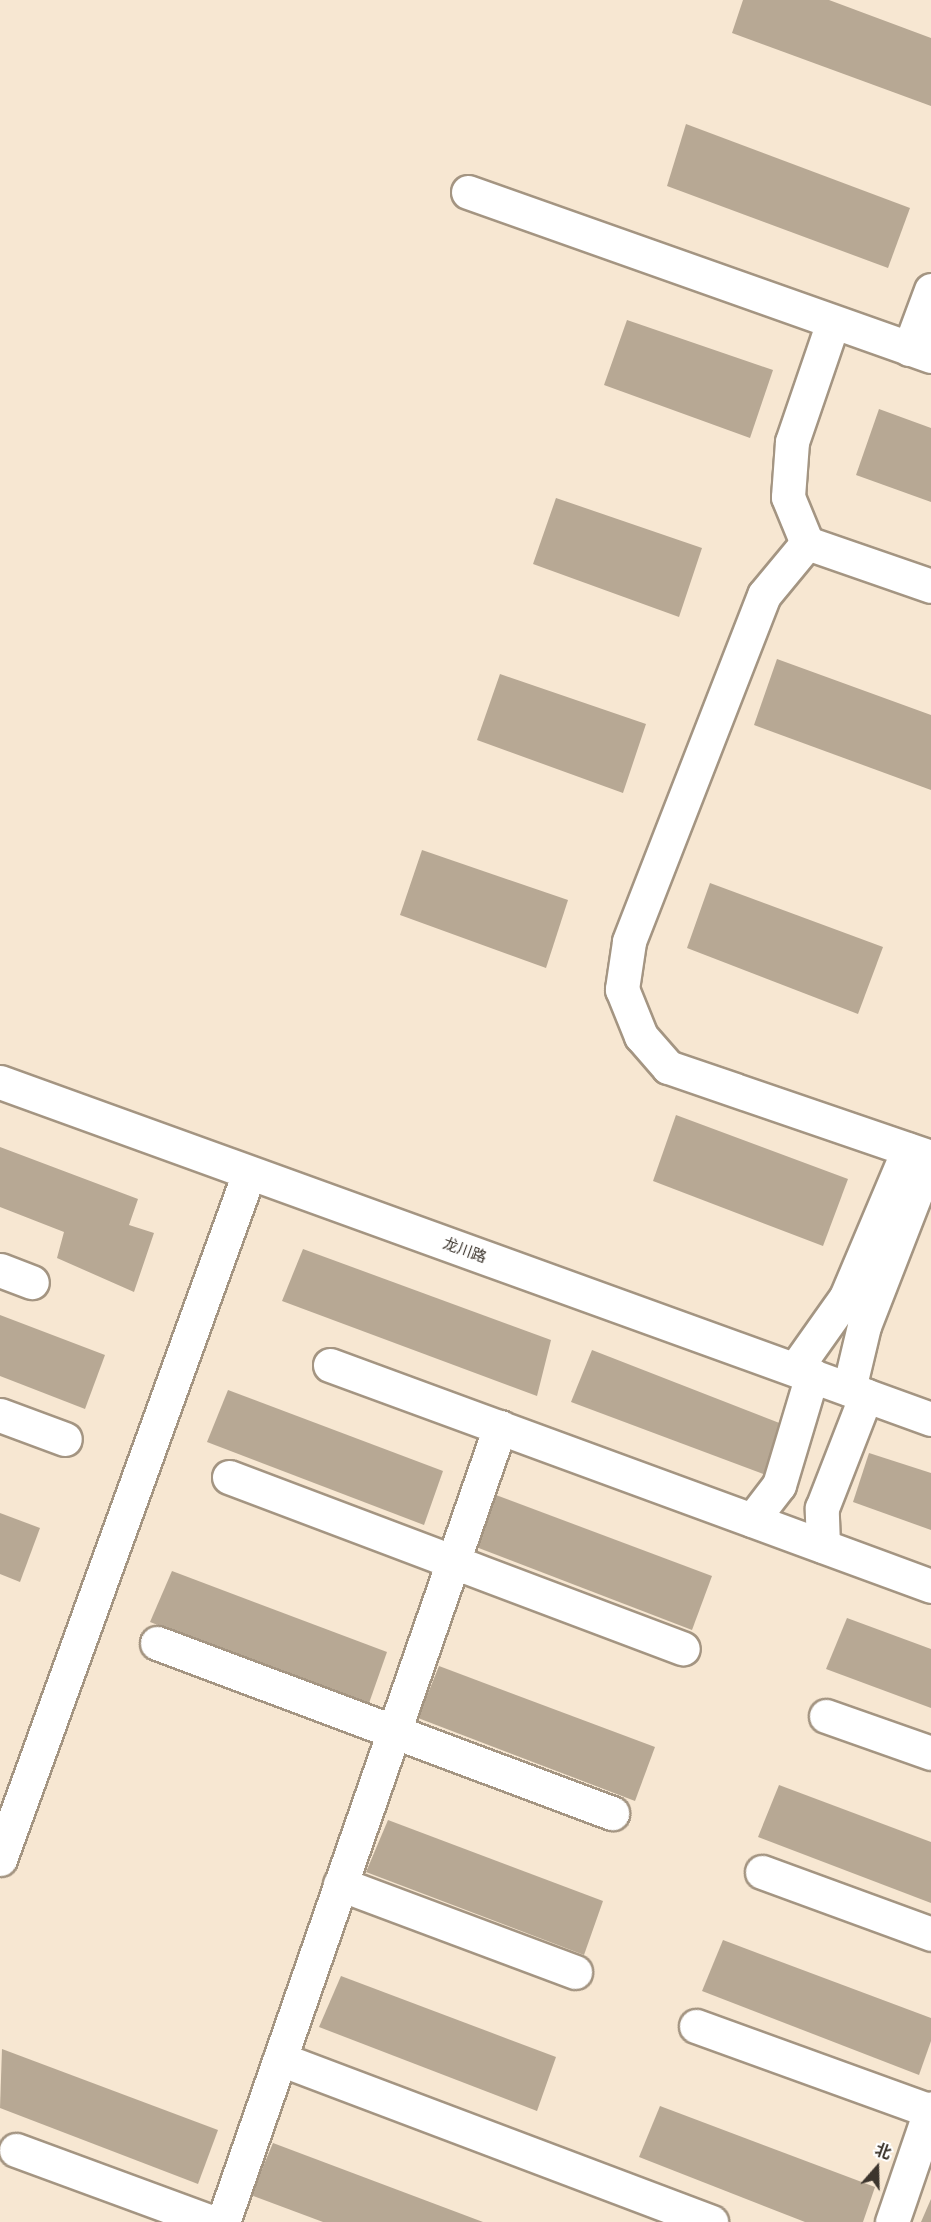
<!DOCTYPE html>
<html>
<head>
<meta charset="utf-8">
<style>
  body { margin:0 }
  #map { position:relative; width:931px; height:2222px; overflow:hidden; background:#f7e7d2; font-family:"Titillium Web","Noto Sans SC",sans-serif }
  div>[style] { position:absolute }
  .building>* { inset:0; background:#b7a894 }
  .roads { filter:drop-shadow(2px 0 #a49582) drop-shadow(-2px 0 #a49582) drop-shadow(0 2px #a49582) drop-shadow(0 -2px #a49582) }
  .minor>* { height:33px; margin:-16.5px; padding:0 16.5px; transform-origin:16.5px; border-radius:16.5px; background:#fff }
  span { translate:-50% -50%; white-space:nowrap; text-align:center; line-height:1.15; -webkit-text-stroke:4.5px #fff; paint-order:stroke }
  .street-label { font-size:15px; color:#3c352d }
  .north { position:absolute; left:847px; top:2138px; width:60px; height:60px; -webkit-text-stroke:4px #fff; paint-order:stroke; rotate:20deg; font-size:16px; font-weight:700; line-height:24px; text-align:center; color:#3c352d }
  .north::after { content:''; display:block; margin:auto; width:21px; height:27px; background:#3c352d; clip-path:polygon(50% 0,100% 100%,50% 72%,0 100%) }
</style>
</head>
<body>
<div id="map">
  <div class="building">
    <i style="clip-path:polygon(743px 0,829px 0,931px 38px,931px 106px,732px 33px)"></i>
    <i style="clip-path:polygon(686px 124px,910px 208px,888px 268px,667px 186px)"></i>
    <i style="clip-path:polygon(627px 320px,773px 370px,750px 438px,604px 385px)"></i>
    <i style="clip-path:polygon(879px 409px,931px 428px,931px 502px,856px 475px)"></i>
    <i style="clip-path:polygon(556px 498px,702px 548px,679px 617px,533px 564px)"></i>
    <i style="clip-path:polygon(777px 659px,931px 715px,931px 790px,754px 725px)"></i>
    <i style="clip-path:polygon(500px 674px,646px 724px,623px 793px,477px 740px)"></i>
    <i style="clip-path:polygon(422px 850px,568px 900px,546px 968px,400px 915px)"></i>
    <i style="clip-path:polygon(710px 883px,883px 947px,858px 1014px,687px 948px)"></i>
    <i style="clip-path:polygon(676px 1115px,848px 1179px,823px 1246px,653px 1181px)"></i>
    <i style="clip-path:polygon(0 1147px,138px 1199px,129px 1225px,154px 1233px,134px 1292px,57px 1258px,64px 1232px,0 1207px)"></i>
    <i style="clip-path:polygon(303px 1249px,551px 1340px,537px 1396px,282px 1301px)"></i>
    <i style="clip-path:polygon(0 1315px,105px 1355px,85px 1409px,0 1376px)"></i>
    <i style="clip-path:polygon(592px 1350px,782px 1424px,766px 1475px,571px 1402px)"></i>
    <i style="clip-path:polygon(228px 1390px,443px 1471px,424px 1525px,207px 1442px)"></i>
    <i style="clip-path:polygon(869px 1453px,931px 1473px,931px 1530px,853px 1502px)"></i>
    <i style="clip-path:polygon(496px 1495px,712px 1576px,692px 1630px,476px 1547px)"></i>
    <i style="clip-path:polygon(0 1513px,40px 1528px,20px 1582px,0 1574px)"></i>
    <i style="clip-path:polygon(172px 1571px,387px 1652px,368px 1706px,150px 1622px)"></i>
    <i style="clip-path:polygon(847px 1618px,931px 1649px,931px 1708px,826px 1669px)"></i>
    <i style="clip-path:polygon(439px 1666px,655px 1747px,635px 1801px,418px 1718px)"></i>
    <i style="clip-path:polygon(779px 1785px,931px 1842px,931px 1903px,758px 1837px)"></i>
    <i style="clip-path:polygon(388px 1820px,603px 1901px,584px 1955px,366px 1872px)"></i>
    <i style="clip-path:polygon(723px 1940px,931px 2018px,931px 2041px,919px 2075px,702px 1991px)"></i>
    <i style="clip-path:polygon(341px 1976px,556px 2057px,537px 2111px,319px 2027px)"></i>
    <i style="clip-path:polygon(2px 2049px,218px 2130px,198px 2184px,0 2108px)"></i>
    <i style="clip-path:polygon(660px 2106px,875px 2187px,863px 2222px,805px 2222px,639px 2157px)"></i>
    <i style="clip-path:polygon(273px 2143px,483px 2222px,323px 2222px,251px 2195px)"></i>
    <i style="clip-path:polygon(931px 2199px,931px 2222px,921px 2222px)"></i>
  </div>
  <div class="roads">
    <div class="minor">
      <i style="left:468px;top:192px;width:491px;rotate:19.5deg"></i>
      <i style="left:833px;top:322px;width:127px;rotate:108.9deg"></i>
      <i style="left:792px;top:442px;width:55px;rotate:94.2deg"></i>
      <i style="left:788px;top:497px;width:50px;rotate:67.6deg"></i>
      <i style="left:807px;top:543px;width:131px;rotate:19.1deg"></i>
      <i style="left:909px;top:349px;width:63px;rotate:-69.6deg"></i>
      <i style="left:807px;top:543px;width:67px;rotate:129.6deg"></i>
      <i style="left:764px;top:595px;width:372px;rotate:111.3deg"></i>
      <i style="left:629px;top:942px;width:48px;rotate:98.5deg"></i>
      <i style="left:622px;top:989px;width:51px;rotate:68deg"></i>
      <i style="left:641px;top:1036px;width:41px;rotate:48.9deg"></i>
      <i style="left:668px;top:1067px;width:278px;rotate:18.9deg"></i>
      <i style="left:0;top:1082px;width:990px;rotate:19.9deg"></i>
      <i style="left:0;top:1270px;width:34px;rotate:21deg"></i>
      <i style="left:330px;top:1365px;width:640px;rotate:20.19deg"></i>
      <i style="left:795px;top:1369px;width:88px;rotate:-54.7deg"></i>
      <i style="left:846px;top:1297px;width:160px;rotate:-67.1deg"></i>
      <i style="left:849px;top:1389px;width:65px;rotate:-76.6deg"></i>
      <i style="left:864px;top:1326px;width:181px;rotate:-68.7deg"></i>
      <i style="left:0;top:1415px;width:69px;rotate:20.3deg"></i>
      <i style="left:229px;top:1477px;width:485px;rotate:20.7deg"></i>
      <i style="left:752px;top:1520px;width:44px;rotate:-52.4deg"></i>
      <i style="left:779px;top:1485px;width:115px;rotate:-73.3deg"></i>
      <i style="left:823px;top:1546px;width:38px;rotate:-92deg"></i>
      <i style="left:822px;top:1508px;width:121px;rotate:-68.7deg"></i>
      <i style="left:157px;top:1643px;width:486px;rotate:20.5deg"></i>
      <i style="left:826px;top:1716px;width:111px;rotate:19.4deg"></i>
      <i style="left:0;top:1859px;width:730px;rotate:-70.05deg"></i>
      <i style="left:762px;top:1872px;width:180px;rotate:20.1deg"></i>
      <i style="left:340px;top:1884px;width:251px;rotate:20.5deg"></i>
      <i style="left:696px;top:2026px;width:250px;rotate:19.9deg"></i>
      <i style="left:280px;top:2059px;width:461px;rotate:20.7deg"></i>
      <i style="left:16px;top:2150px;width:209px;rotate:20.2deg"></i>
      <i style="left:223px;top:2222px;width:842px;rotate:-70.79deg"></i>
      <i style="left:892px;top:2222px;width:120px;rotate:-71.1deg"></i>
    </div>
  </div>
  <div class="street-label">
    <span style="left:465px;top:1250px;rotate:20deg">龙川路</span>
  </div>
  <div class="north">北</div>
</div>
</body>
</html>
